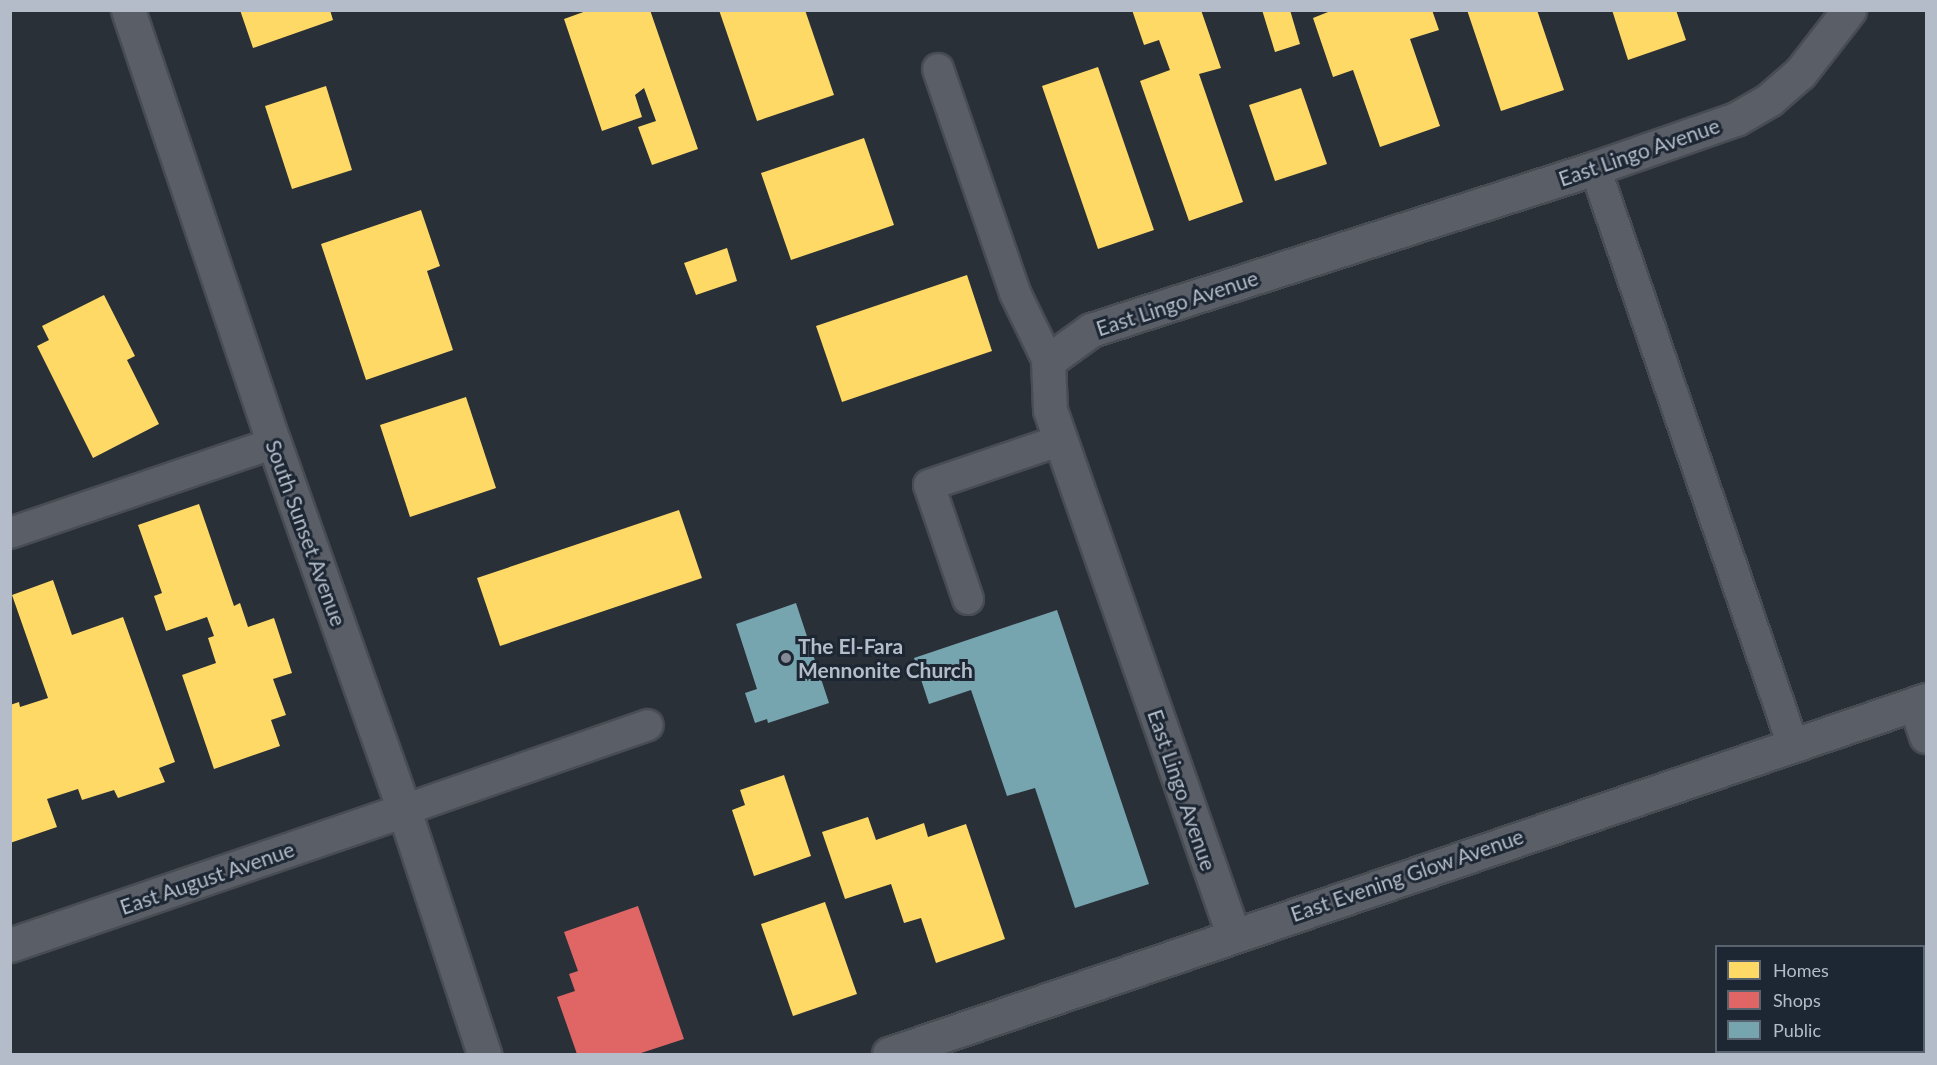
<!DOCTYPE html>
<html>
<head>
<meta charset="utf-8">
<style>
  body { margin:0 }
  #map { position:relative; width:1937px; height:1065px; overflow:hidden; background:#2a3038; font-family:Lato,sans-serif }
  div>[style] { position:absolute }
  .homes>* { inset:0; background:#ffd966 }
  .shops>* { inset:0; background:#e06666 }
  .public>* { inset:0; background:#76a5af }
  .roads { filter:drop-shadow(2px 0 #484c53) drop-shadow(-2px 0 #484c53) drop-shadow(0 2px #484c53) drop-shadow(0 -2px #484c53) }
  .lane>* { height:30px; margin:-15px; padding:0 15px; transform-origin:15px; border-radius:15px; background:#5a5e66 }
  .street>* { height:33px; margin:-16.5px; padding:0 16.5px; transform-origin:16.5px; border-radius:16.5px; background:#5a5e66 }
  .dots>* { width:16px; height:16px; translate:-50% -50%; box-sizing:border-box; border:3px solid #1d2633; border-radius:50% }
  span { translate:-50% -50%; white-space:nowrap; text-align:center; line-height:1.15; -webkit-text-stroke:6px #1d2633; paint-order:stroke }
  .street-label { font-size:21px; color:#b4bcc9 }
  .poi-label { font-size:21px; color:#b4bcc9; font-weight:700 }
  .left { translate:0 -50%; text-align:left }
  .frame { position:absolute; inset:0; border:12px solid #b4bcc9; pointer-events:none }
  .legend { position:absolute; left:1715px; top:945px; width:210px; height:108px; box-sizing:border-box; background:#1d2633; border:2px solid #59626f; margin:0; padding:8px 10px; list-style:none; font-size:18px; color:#b4bcc9 }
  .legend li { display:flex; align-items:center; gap:12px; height:30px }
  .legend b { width:30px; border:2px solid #59626f }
</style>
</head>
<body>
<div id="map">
  <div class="homes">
    <i style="clip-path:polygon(240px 10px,330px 10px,333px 20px,253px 48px)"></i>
    <i style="clip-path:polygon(589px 10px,650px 10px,698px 149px,652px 165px,638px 127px,656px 121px,644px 88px,635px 95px,642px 117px,602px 131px,564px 19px)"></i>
    <i style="clip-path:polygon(719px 10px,805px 10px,834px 95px,757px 121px)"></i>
    <i style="clip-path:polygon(1132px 10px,1201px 10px,1221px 68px,1199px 74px,1243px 202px,1189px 221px,1140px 81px,1170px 70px,1159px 40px,1144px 45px)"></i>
    <i style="clip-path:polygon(1262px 10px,1290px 10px,1300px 44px,1275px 52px)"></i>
    <i style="clip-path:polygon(1333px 10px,1432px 10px,1439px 30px,1410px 39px,1440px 126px,1380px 147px,1353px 70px,1333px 77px,1313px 18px)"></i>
    <i style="clip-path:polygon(1467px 10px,1537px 10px,1564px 90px,1501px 111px)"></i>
    <i style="clip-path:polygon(1612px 10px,1676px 10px,1686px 40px,1628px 60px)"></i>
    <i style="clip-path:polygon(1098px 67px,1154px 230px,1098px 249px,1042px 86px)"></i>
    <i style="clip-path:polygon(326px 86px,352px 170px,292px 189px,265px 106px)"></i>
    <i style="clip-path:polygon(1301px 88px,1327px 164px,1275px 181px,1249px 105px)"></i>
    <i style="clip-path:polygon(864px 138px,894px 225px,791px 260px,761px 173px)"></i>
    <i style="clip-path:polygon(421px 210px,440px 266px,427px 271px,453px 350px,366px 380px,321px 244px)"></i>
    <i style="clip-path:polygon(727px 248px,737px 281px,696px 295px,684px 263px)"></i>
    <i style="clip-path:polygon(967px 275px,992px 351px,842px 402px,816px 326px)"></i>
    <i style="clip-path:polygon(104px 295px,135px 356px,127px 360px,159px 424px,93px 458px,37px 346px,49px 340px,42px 326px)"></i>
    <i style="clip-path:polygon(466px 397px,496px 488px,410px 517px,380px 425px)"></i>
    <i style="clip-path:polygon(199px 504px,234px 606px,240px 603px,248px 627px,274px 618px,292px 673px,273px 679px,286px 715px,271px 720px,280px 746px,214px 769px,182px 675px,216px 663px,208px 638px,214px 636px,207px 617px,166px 631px,154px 596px,162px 593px,138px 525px)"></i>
    <i style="clip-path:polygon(679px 510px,702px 578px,500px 646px,477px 578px)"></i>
    <i style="clip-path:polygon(53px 580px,72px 635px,123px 617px,175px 762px,159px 768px,165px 782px,118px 798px,114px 790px,82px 800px,78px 789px,47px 799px,57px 827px,10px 843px,10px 705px,19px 702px,20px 707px,48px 698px,12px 595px)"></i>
    <i style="clip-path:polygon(784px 775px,811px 856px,754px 876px,732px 810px,745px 805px,740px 790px)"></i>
    <i style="clip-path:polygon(868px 817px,876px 840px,924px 823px,928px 837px,966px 824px,1005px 939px,936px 963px,921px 918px,904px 923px,891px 884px,845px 899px,822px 832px)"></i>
    <i style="clip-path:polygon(825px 902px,857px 994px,793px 1016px,761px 924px)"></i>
  </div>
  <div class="shops">
    <i style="clip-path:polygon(638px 906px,684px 1039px,638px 1054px,577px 1054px,557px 997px,575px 991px,569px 974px,578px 971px,564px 932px)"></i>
  </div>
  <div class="public">
    <i style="clip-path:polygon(796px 603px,829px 703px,768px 723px,767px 719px,755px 723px,745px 693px,757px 689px,736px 624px)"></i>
    <i style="clip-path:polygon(1057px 610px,1149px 884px,1075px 908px,1035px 788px,1007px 796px,971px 690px,929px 704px,914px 658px)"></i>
  </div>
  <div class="roads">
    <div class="lane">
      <i style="left:938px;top:69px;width:237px;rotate:71deg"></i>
      <i style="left:1015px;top:293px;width:76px;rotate:64.1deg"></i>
      <i style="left:1595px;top:168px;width:610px;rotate:71.06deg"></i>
      <i style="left:10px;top:533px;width:279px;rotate:-18.8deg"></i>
      <i style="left:968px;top:599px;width:120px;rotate:-108.9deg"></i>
      <i style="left:929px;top:485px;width:139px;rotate:-18.8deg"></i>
      <i style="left:404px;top:810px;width:258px;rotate:-19.2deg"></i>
    </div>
    <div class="street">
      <i style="left:128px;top:10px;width:457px;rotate:71.4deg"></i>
      <i style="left:274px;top:443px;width:389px;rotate:70.5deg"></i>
      <i style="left:404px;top:810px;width:257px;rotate:71.8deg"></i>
      <i style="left:1915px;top:704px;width:34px;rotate:71deg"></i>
      <i style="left:1233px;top:934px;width:555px;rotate:-109.25deg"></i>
      <i style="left:1050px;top:410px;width:49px;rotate:-92.3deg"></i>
      <i style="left:1048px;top:361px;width:53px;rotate:-35.8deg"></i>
      <i style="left:1091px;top:330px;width:529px;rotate:-17.82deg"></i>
      <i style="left:1595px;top:168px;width:149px;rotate:-19.2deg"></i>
      <i style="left:1736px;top:119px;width:39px;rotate:-30deg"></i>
      <i style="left:1770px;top:99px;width:40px;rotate:-41deg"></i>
      <i style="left:1800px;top:73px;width:80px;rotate:-52.1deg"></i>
      <i style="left:10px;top:945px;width:416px;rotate:-18.9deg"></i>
      <i style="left:889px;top:1054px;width:1096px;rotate:-18.85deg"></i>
    </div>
  </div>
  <div class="dots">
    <i style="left:786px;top:658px;background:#848b96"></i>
  </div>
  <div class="street-label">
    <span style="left:1639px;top:152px;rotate:-19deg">East Lingo Avenue</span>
    <span style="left:1177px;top:303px;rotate:-18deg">East Lingo Avenue</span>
    <span style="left:306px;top:533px;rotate:70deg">South Sunset Avenue</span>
    <span style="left:1182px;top:790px;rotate:71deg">East Lingo Avenue</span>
    <span style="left:1407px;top:875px;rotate:-19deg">East Evening Glow Avenue</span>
    <span style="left:207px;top:878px;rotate:-19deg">East August Avenue</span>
  </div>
  <div class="poi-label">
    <span class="left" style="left:798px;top:658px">The El-Fara<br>Mennonite Church</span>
  </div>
  <div class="frame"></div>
  <ul class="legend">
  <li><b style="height:16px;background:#ffd966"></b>Homes</li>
  <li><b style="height:16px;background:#e06666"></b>Shops</li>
  <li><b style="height:16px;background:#76a5af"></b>Public</li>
  </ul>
</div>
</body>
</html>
